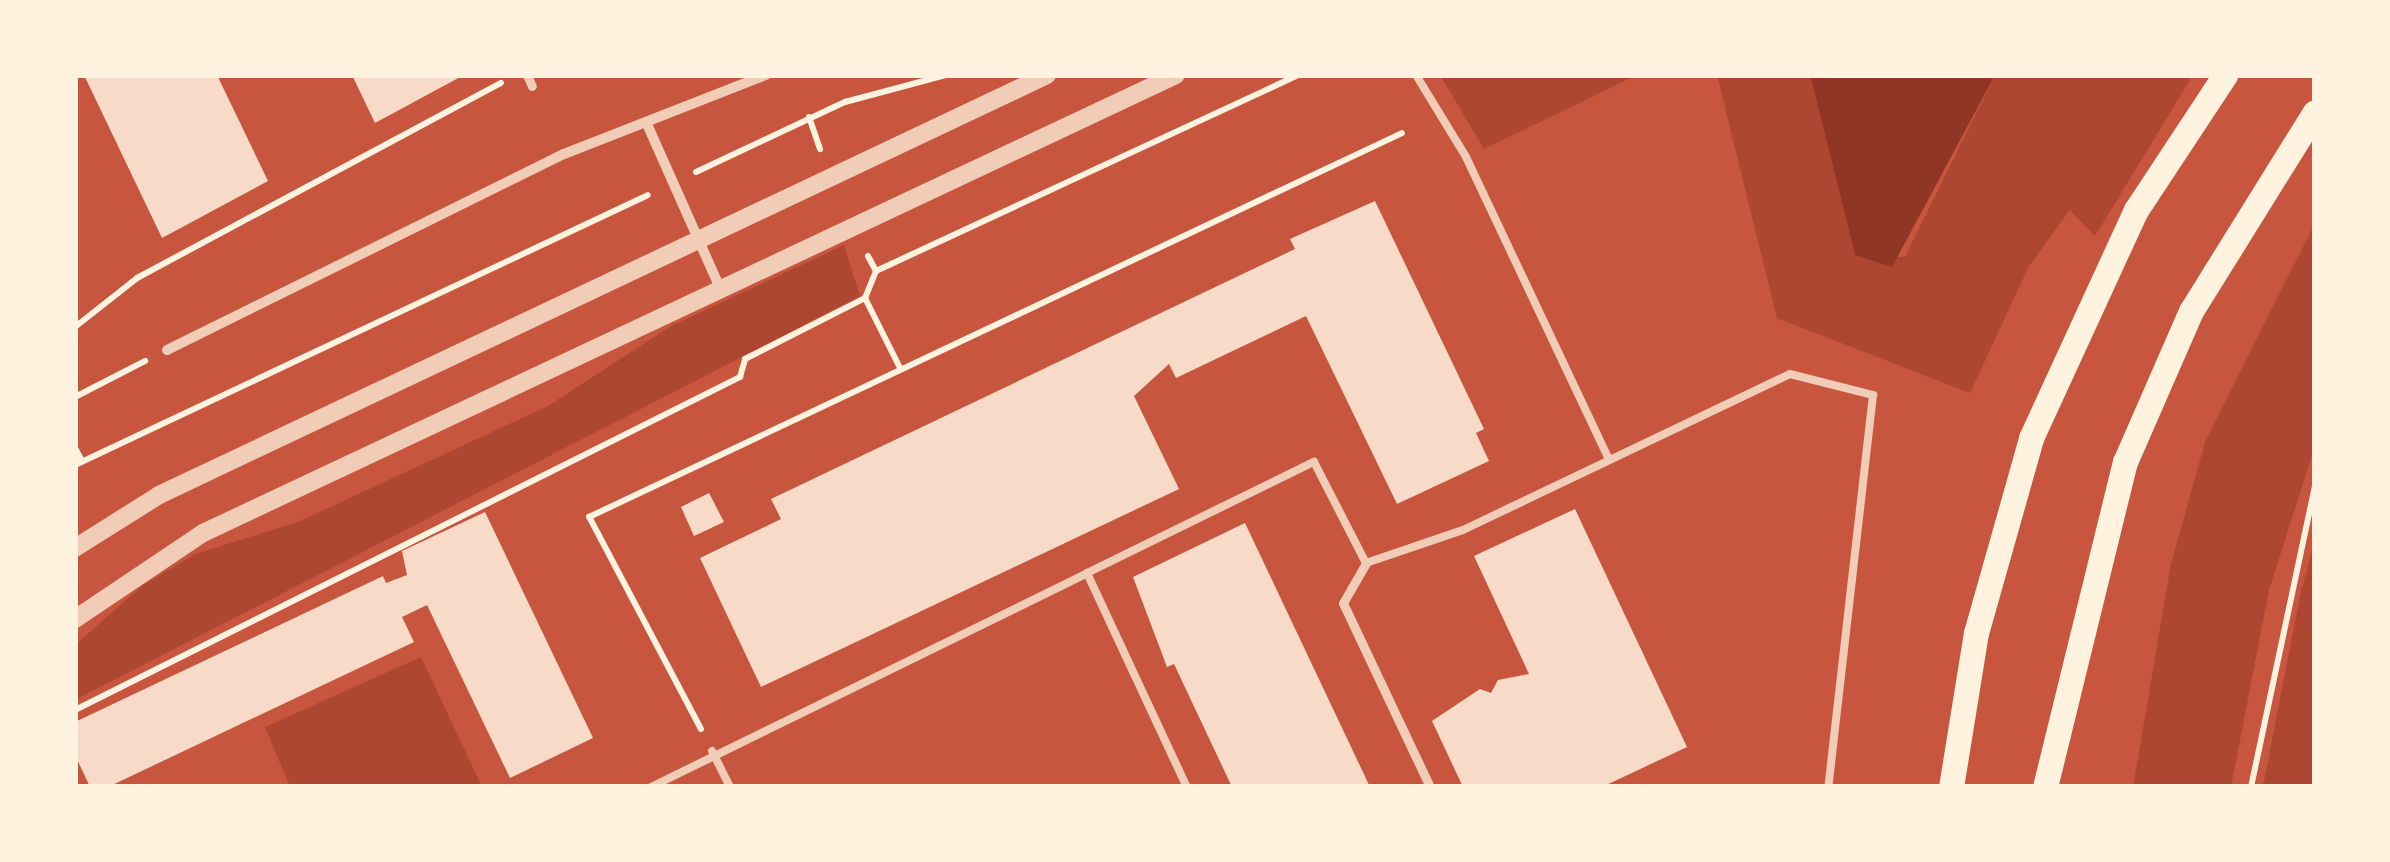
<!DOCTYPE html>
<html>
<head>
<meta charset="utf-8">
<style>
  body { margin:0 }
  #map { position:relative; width:2390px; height:862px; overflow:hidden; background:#c8553d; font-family:"Open Sans",sans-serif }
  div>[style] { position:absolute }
  .green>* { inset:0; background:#ae4732 }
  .water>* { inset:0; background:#8f3625 }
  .building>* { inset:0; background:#f7dbc8 }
  .path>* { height:6px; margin:-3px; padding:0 3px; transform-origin:3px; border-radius:3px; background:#fff3e0 }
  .service>* { height:8px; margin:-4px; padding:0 4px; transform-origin:4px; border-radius:4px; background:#f1ccb7 }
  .pedestrian>* { height:9px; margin:-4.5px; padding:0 4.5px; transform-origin:4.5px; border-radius:4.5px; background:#f1ccb7 }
  .minor>* { height:10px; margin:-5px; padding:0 5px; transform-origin:5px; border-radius:5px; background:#f1ccb7 }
  .tertiary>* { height:18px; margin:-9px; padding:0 9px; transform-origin:9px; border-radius:9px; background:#f1ccb7 }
  .primary>* { height:25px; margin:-12.5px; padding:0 12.5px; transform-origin:12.5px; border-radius:12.5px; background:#fff3e0 }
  span { translate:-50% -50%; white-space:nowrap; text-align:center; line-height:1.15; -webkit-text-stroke:10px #fff3e0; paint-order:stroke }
  .frame { position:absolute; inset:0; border:78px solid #fff3e0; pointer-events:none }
</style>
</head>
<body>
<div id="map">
  <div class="green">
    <i style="clip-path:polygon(1440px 75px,1637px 75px,1484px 149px)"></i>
    <i style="clip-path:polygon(1717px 75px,1810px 75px,1855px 255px,1905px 257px,1995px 75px,2193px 75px,2095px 236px,2070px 210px,2029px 266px,1970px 393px,1777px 318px)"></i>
    <i style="clip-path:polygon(2315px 223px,2315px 446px,2269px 590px,2231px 787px,2133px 787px,2171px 564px,2205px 442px)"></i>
    <i style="clip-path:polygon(844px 245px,860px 296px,75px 700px,75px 645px,142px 586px,195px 554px,298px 522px,548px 406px,671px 326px)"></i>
    <i style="clip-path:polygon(2315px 539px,2315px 787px,2263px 787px,2300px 596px)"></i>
    <i style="clip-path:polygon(421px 657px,482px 787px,290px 787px,265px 727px)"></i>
  </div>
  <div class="water">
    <i style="clip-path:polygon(1810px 75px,1995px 75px,1892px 267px,1855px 255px)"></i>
  </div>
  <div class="building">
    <i style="clip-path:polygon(84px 75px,217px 75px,268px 181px,162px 238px)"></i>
    <i style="clip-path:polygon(352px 75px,464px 75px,375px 123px)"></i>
    <i style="clip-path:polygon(1375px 201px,1484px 429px,1476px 433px,1489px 461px,1397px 504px,1306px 316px,1176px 378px,1169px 364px,1134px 396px,1179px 489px,761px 687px,700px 558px,781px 519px,771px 499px,1295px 249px,1290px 239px)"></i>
    <i style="clip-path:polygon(709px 493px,724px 522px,694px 536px,681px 507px)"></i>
    <i style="clip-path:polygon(1575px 509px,1687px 747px,1602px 787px,1463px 787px,1432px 721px,1480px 689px,1491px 693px,1498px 680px,1529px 674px,1474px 556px)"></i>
    <i style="clip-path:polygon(485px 512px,593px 738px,510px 778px,427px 605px,402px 617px,414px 642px,108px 787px,90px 787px,75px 755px,75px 722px,383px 576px,386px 583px,407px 575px,402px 551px)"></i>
    <i style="clip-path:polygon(1245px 523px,1370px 787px,1232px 787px,1174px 664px,1167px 667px,1133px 577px)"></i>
  </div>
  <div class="path">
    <i style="left:809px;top:117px;width:34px;rotate:71deg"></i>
    <i style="left:696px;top:172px;width:165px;rotate:-25.2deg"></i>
    <i style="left:845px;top:102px;width:105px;rotate:-15deg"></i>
    <i style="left:868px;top:256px;width:17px;rotate:62deg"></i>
    <i style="left:876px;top:271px;width:29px;rotate:112deg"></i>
    <i style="left:865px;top:298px;width:78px;rotate:63.4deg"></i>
    <i style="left:876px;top:271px;width:466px;rotate:-24.9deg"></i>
    <i style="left:75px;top:327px;width:79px;rotate:-38.3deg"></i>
    <i style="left:137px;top:278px;width:413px;rotate:-28.2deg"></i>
    <i style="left:75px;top:397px;width:79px;rotate:-27.2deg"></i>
    <i style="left:75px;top:448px;width:15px;rotate:62deg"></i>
    <i style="left:75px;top:465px;width:633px;rotate:-25.23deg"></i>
    <i style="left:75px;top:710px;width:744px;rotate:-26.6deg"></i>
    <i style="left:740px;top:377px;width:19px;rotate:-74deg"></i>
    <i style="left:745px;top:359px;width:135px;rotate:-26.9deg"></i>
    <i style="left:701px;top:729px;width:240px;rotate:-117.8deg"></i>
    <i style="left:589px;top:517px;width:899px;rotate:-25.28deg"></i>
    <i style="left:2251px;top:787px;width:309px;rotate:-78deg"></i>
  </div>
  <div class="service">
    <i style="left:1416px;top:75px;width:96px;rotate:58.6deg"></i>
    <i style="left:1466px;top:157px;width:335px;rotate:64.7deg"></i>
    <i style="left:1087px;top:573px;width:253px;rotate:-26.1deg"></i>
    <i style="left:1314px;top:462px;width:114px;rotate:62.8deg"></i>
    <i style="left:1366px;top:563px;width:102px;rotate:-18.8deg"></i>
    <i style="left:1463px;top:530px;width:362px;rotate:-25.5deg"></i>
    <i style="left:1790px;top:374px;width:86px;rotate:14.2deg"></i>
    <i style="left:1873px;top:395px;width:395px;rotate:96.5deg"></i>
    <i style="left:712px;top:751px;width:40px;rotate:63.4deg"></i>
    <i style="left:651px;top:787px;width:486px;rotate:-26.1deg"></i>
    <i style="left:1087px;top:573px;width:236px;rotate:65deg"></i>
  </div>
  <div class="pedestrian">
    <i style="left:527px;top:75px;width:12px;rotate:66deg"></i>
    <i style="left:1366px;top:563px;width:46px;rotate:119.9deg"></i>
    <i style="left:1343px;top:603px;width:204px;rotate:64.7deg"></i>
  </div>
  <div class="minor">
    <i style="left:647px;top:124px;width:182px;rotate:66deg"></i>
    <i style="left:167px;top:350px;width:443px;rotate:-26.3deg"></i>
    <i style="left:564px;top:154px;width:217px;rotate:-21.4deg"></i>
  </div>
  <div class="tertiary">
    <i style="left:75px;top:548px;width:99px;rotate:-32.2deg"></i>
    <i style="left:159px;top:495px;width:982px;rotate:-25.31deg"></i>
    <i style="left:75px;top:619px;width:154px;rotate:-33.9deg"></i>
    <i style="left:203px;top:533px;width:1075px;rotate:-25.21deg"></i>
  </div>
  <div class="primary">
    <i style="left:1951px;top:787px;width:156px;rotate:-80.8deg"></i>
    <i style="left:1976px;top:633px;width:203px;rotate:-74.2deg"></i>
    <i style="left:2031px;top:438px;width:251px;rotate:-65.3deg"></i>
    <i style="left:2136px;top:210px;width:162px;rotate:-56.6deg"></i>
    <i style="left:2045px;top:787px;width:335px;rotate:-76.2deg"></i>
    <i style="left:2125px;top:462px;width:165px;rotate:-66.4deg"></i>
    <i style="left:2191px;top:311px;width:234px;rotate:-58.1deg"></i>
  </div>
  <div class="frame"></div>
</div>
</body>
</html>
